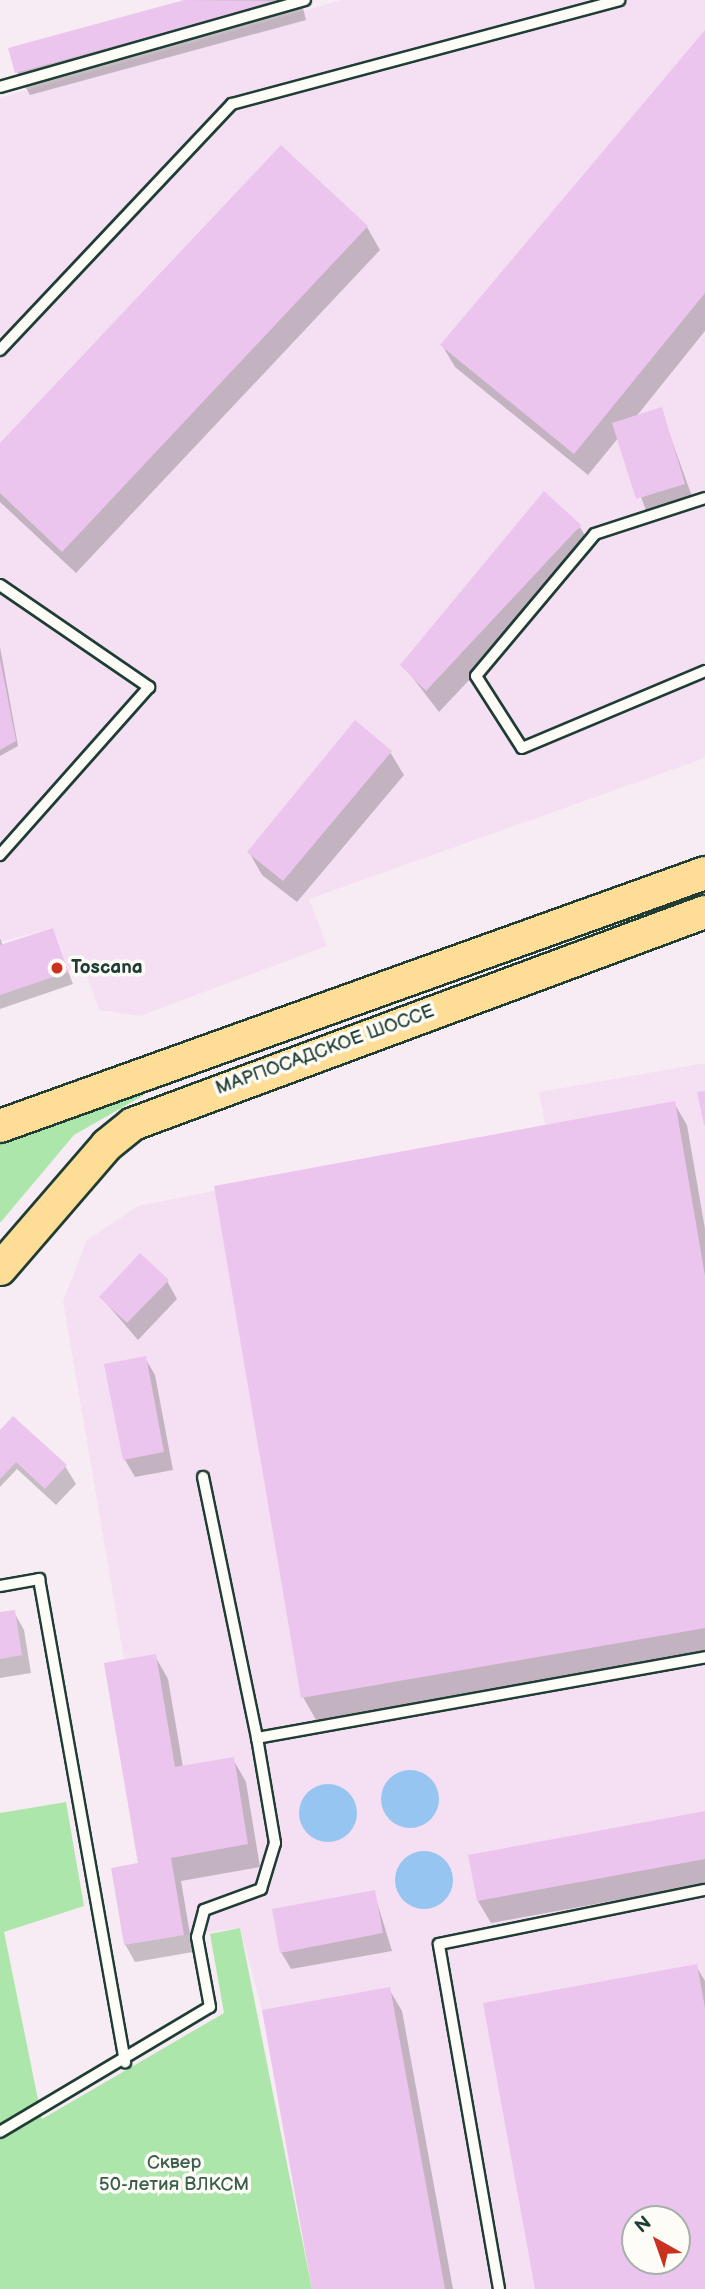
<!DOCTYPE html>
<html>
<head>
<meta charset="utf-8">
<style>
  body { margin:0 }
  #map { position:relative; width:705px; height:2289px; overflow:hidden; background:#f8ecf4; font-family:"Balsamiq Sans",sans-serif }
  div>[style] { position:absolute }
  .built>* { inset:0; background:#f4e0f2 }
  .green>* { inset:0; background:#ade6ab }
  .water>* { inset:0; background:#97c5f1 }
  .round { border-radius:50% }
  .shadow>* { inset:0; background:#0003 }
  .building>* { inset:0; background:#ecc5ee }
  .roads { filter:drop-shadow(2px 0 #1f3d34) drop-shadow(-2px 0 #1f3d34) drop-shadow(0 2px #1f3d34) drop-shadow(0 -2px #1f3d34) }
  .service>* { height:10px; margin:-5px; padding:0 5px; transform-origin:5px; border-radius:5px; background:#fdfcf7 }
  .primary>* { height:32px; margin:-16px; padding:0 16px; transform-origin:16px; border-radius:16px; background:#fedd96 }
  .dots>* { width:19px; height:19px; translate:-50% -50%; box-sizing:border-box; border:4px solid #fdfcf7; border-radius:50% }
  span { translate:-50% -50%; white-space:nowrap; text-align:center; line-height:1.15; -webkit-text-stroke:7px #fdfcf7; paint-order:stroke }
  .poi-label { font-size:19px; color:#1f3d34; font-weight:700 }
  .left { translate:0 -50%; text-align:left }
  .street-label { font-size:19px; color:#1f3d34 }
  .park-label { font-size:19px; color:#3b5f4c }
  .north { position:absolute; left:621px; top:2205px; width:70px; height:70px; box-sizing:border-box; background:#fdfcf7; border:2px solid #a4b0a9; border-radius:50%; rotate:320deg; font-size:19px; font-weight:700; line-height:28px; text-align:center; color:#1f3d34 }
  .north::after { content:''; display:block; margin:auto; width:24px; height:32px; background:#c8321e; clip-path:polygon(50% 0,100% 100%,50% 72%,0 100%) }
</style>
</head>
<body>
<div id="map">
  <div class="built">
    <i style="clip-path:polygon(341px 0,705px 0,705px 758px,309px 899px,327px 946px,140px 1016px,99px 1010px,81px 959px,68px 972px,53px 928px,0 942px,0 98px)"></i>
    <i style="clip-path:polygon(evenodd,705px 1063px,705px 2289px,312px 2289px,262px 2010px,240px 1928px,184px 1935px,138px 1863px,104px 1663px,124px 1659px,63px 1301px,87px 1240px,138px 1206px,545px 1125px,539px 1092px,705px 1063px,635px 2219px,677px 2219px,677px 2261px,635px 2261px,635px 2219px)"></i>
  </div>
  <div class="green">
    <i style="clip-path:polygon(137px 1092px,144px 1095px,74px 1135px,0 1223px,0 1143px)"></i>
    <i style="clip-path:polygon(66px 1802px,84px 1906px,4px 1932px,42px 2119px,224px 2013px,210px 1934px,240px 1928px,312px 2289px,0 2289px,0 1813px)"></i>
  </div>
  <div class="water">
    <i class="round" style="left:381px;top:1770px;width:58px;height:58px"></i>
    <i class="round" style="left:299px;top:1784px;width:58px;height:58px"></i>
    <i class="round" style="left:395px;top:1851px;width:58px;height:58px"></i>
  </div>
  <div class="shadow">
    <i style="clip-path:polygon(191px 0,301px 0,306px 20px,30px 95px,17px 72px,10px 49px)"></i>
    <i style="clip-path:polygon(705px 33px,705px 331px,635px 418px,661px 410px,694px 502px,648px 516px,619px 437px,588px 475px,455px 367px,442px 345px)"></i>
    <i style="clip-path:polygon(367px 227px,380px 250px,76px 573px,0 502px,0 446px)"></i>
    <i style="clip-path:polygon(580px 527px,593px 549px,439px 712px,403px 665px)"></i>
    <i style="clip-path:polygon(0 647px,18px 746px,0 756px)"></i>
    <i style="clip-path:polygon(390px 752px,404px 775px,297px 902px,262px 875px,249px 852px)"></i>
    <i style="clip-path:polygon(52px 930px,73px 984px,0 1009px,0 938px,3px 946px)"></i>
    <i style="clip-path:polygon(674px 1103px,687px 1125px,705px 1229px,705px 1652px,316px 1720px,303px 1697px)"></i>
    <i style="clip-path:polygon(167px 1281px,177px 1299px,138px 1340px,101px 1297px)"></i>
    <i style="clip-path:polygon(145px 1358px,155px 1375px,173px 1470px,135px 1477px,125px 1460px,106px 1365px)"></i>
    <i style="clip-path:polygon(0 1432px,65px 1466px,76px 1484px,56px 1505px,17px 1469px,0 1487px)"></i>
    <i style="clip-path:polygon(14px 1612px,24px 1630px,31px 1673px,0 1678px,0 1614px)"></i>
    <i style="clip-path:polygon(155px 1656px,168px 1679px,183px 1767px,233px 1759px,246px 1782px,260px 1867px,181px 1881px,193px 1952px,135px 1962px,125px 1944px,140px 1865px)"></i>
    <i style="clip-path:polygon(705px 1813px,705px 1884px,491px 1923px,478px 1901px)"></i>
    <i style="clip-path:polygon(374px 1892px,392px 1951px,291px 1969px,281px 1952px)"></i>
    <i style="clip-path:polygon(evenodd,696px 1966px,705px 1981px,705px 2289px,537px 2289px,696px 1966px,635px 2219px,677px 2219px,677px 2261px,635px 2261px,635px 2219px)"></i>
    <i style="clip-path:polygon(389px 1989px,402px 2011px,453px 2289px,314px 2289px)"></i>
  </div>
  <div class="building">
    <i style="clip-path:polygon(184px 0,281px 1px,15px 73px,8px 48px)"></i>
    <i style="clip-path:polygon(705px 30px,705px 293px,574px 454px,440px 345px)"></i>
    <i style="clip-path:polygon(281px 145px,368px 226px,62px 552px,0 493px,0 443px)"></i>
    <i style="clip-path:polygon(662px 407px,685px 484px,636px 499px,612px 423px)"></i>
    <i style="clip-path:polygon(544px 491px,581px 525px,426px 691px,400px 665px)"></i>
    <i style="clip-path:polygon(0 659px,16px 741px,0 750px)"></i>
    <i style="clip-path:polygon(355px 720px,392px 751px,283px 881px,247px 852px)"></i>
    <i style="clip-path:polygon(53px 928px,68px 972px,0 995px,0 945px)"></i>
    <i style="clip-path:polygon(705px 1091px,705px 1125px,704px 1125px,697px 1092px)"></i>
    <i style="clip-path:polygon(675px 1101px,705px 1276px,705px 1628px,301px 1698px,214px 1186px)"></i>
    <i style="clip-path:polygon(140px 1253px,169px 1280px,127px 1323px,99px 1297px)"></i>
    <i style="clip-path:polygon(146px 1356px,164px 1452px,123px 1460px,104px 1364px)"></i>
    <i style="clip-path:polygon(13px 1416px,67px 1465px,45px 1489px,16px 1462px,0 1479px,0 1430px)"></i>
    <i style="clip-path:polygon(15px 1610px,22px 1655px,0 1659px,0 1612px)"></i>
    <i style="clip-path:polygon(156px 1654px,175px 1767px,234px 1757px,248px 1844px,171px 1858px,184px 1935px,124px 1945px,111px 1868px,138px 1863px,104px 1663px)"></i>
    <i style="clip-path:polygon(705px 1811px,705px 1859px,477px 1901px,468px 1855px)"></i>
    <i style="clip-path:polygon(375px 1890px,383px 1933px,280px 1953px,272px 1909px)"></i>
    <i style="clip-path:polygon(evenodd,697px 1964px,705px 2008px,705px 2289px,535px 2289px,483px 2003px,697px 1964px,635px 2219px,677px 2219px,677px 2261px,635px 2261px,635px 2219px)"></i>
    <i style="clip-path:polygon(390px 1987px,445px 2289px,312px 2289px,262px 2010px)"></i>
  </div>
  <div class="roads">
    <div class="service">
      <i style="left:0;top:87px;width:317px;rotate:-15.9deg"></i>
      <i style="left:0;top:350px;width:338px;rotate:-46.7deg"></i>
      <i style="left:232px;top:104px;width:401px;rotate:-15deg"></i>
      <i style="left:705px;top:498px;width:116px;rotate:161.9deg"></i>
      <i style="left:595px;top:534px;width:185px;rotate:130deg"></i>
      <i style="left:476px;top:676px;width:85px;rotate:57.4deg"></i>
      <i style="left:522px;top:748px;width:199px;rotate:-22.8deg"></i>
      <i style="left:0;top:585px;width:181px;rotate:34.4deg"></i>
      <i style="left:149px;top:687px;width:225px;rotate:131.6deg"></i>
      <i style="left:203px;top:1477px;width:267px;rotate:78.3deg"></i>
      <i style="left:257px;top:1738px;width:455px;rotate:-10.2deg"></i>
      <i style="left:0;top:1586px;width:40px;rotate:-10deg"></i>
      <i style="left:39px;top:1579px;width:491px;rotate:79.9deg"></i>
      <i style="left:0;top:2132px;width:244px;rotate:-30.8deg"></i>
      <i style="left:210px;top:2007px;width:71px;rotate:-100.5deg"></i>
      <i style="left:197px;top:1937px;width:28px;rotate:-75deg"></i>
      <i style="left:204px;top:1910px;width:61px;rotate:-20.2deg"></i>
      <i style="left:261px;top:1889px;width:48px;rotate:-73.1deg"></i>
      <i style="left:275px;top:1843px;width:107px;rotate:-99.7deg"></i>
      <i style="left:499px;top:2289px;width:350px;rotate:-99.9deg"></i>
      <i style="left:439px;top:1944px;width:271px;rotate:-11.5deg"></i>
    </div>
    <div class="primary">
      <i style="left:0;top:1126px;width:749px;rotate:-19.74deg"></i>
      <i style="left:0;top:1269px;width:164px;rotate:-49.2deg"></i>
      <i style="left:107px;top:1145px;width:33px;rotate:-39deg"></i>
      <i style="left:133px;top:1124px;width:610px;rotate:-20.34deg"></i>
    </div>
  </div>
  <div class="dots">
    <i style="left:57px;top:968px;background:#c8321e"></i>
  </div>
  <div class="poi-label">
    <span class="left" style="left:71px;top:968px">Toscana</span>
  </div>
  <div class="street-label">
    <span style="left:325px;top:1050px;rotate:-20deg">МАРПОСАДСКОЕ ШОССЕ</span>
  </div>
  <div class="park-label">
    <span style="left:174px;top:2174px">Сквер<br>50-летия ВЛКСМ</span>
  </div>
  <div class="north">N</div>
</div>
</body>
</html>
